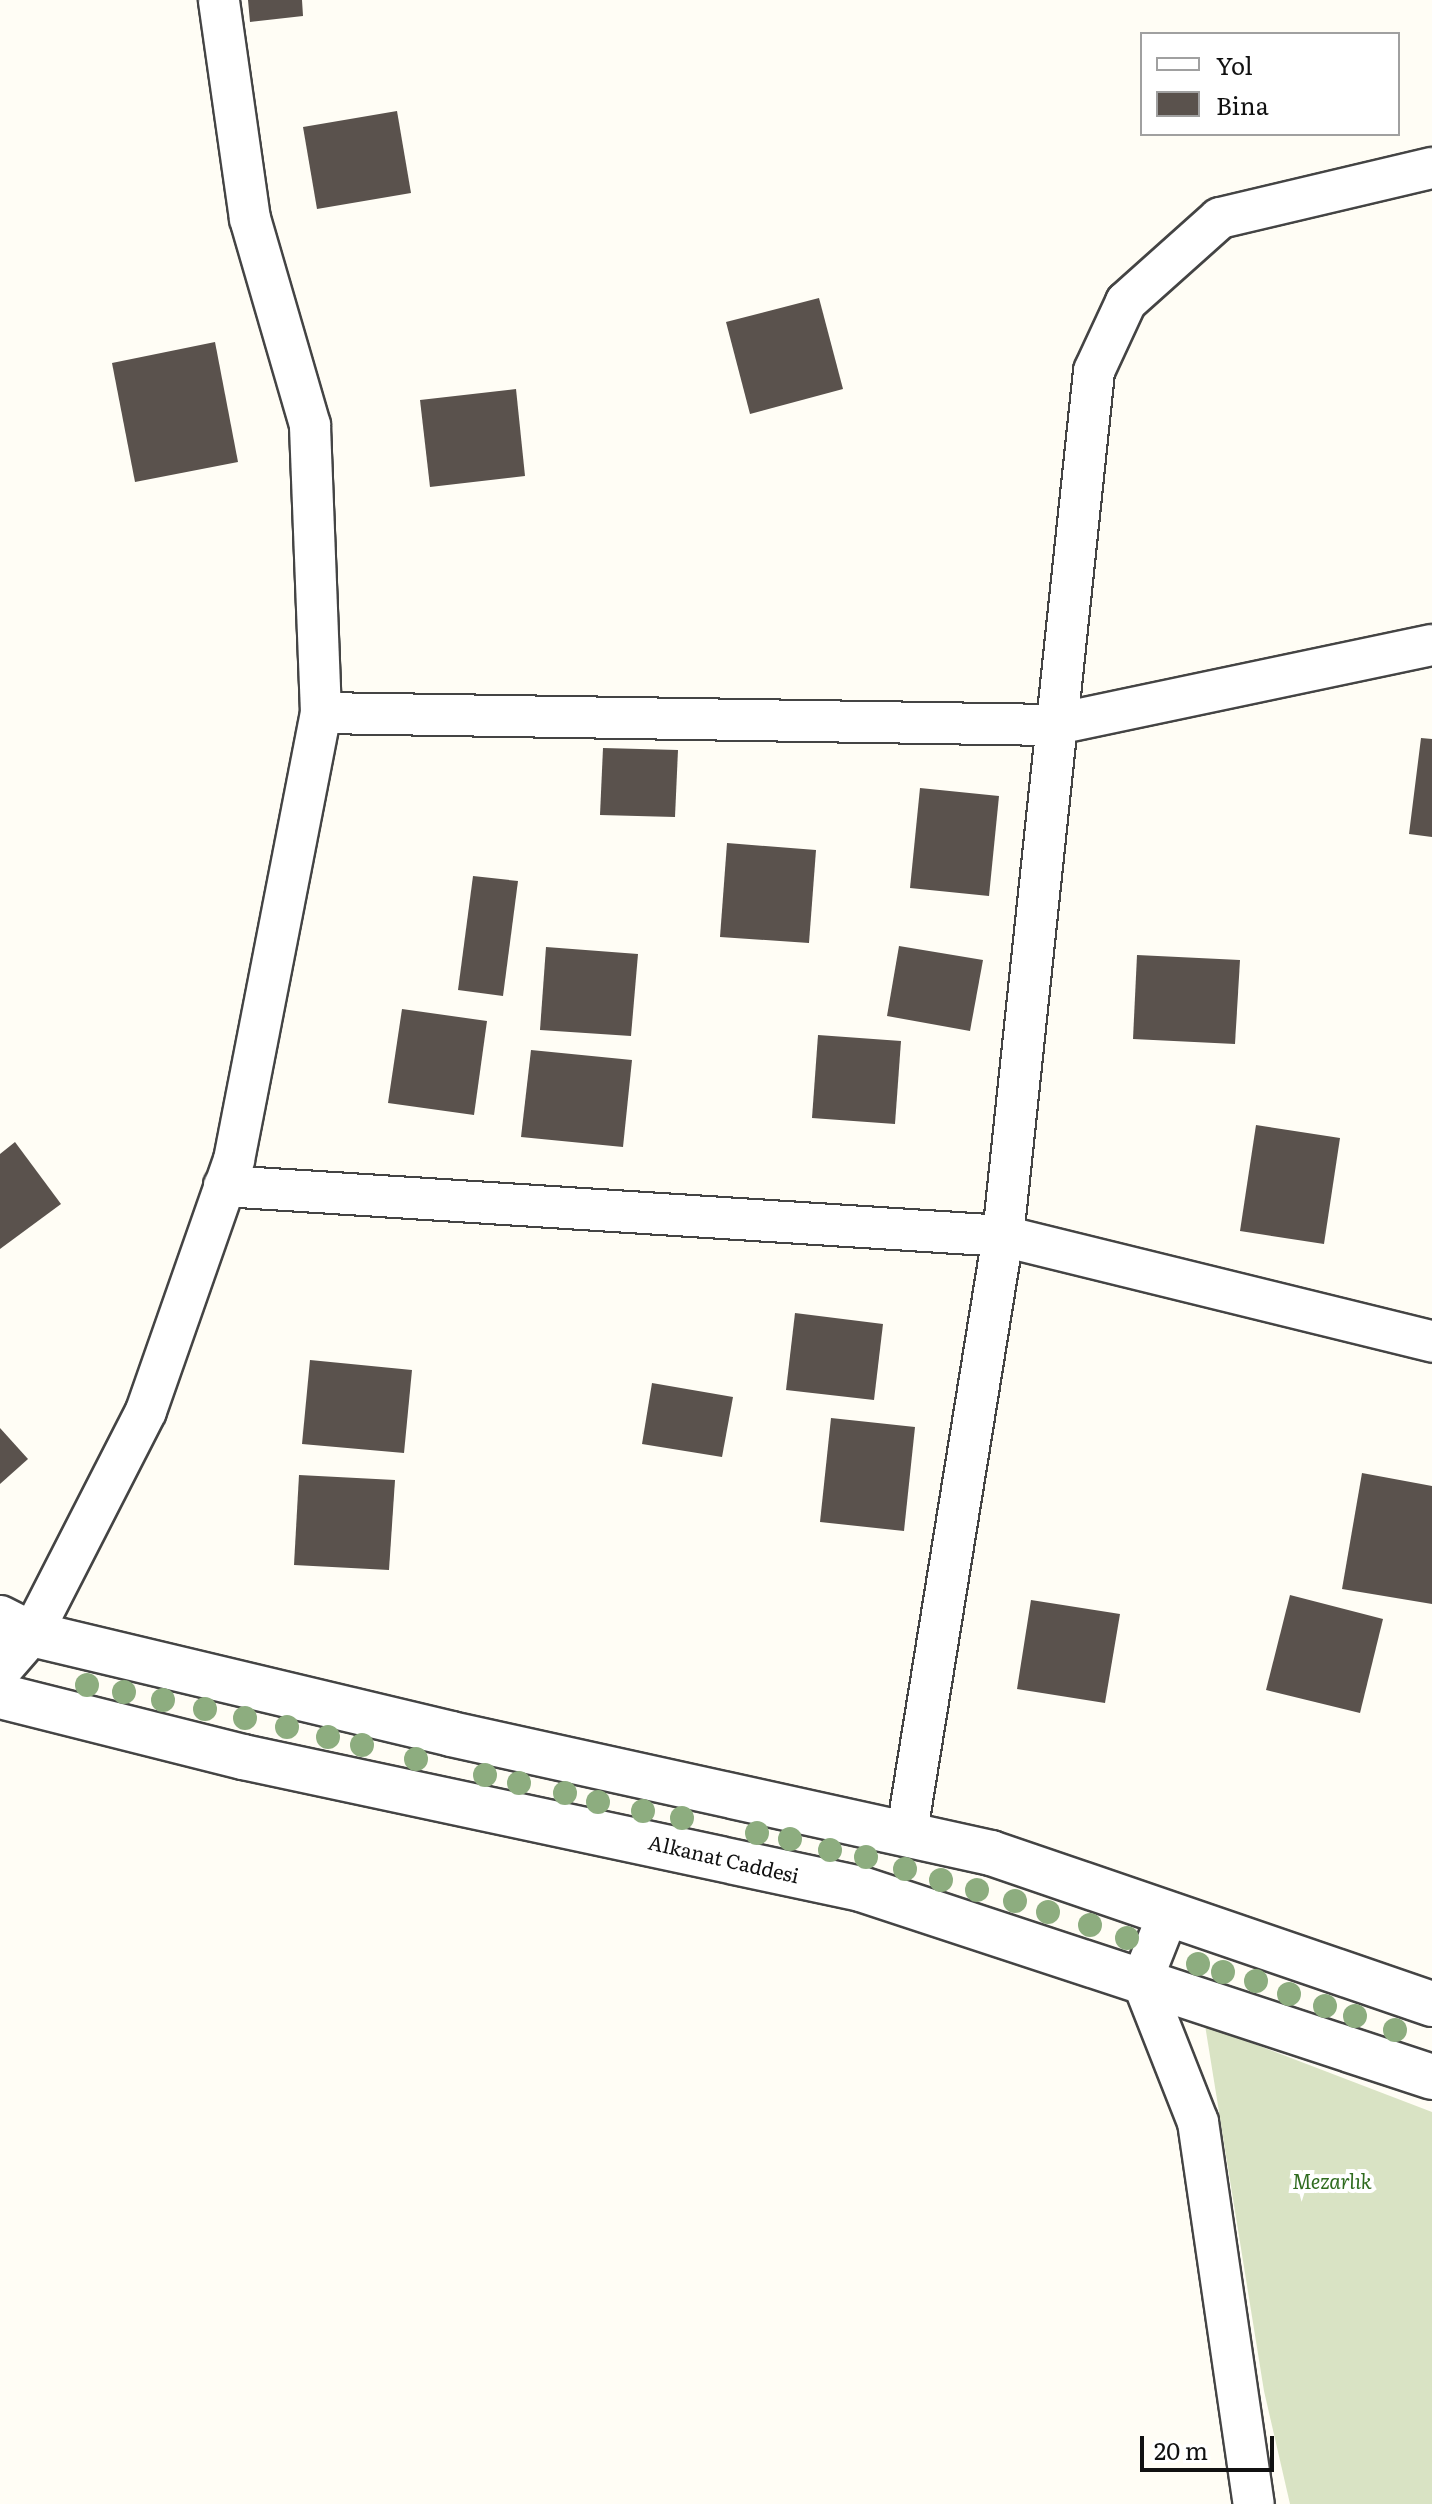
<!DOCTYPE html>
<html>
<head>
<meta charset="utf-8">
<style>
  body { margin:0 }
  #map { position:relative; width:1432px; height:2504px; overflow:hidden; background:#fffdf5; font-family:Literata,serif }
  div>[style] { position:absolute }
  .cemetery>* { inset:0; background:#d9e3c4 }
  .building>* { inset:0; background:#5a524d }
  .roads { filter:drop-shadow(2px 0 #444) drop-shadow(-2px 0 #444) drop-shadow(0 2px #444) drop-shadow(0 -2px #444) }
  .minor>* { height:40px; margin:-20px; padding:0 20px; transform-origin:20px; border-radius:20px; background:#fff }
  .tertiary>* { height:44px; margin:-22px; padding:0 22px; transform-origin:22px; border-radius:22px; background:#fff }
  .trees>* { width:24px; height:24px; margin:-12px; border-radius:50%; background:#8dad7f }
  span { translate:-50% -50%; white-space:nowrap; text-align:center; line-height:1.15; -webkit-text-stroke:8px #fff; paint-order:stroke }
  .street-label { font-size:20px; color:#111 }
  .park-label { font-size:20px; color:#2f6b1f; font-style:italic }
  .legend { position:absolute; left:1140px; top:32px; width:260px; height:104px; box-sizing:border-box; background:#fff; border:2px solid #a0a0a0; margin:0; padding:10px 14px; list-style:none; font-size:24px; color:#111 }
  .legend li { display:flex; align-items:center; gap:16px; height:40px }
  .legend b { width:40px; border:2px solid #a0a0a0 }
  .scale { position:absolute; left:1140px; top:2436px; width:134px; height:36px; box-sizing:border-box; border:4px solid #111; border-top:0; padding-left:10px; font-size:24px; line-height:28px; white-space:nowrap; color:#111; -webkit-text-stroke:6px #fff; paint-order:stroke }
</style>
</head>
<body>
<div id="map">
  <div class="cemetery">
    <i style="clip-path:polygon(1205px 2025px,1432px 2112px,1432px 2504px,1290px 2504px,1264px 2391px)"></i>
  </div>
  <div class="building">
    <i style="clip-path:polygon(248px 0,302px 0,303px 16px,250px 22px)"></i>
    <i style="clip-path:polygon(397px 111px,411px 193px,317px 209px,303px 127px)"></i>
    <i style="clip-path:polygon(819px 298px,843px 389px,750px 414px,726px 322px)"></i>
    <i style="clip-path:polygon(215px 342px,238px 462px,135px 482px,112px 363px)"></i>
    <i style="clip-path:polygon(516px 389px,525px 476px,430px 487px,420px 400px)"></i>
    <i style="clip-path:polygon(1421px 738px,1432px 739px,1432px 837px,1409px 834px)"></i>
    <i style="clip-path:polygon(603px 748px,678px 750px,675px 817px,600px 815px)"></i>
    <i style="clip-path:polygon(920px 788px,999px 796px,989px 896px,910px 888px)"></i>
    <i style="clip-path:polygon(727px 843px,816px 850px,809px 943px,720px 937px)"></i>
    <i style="clip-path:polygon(473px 876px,518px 881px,503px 996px,458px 990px)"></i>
    <i style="clip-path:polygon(899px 946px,983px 960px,970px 1031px,887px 1016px)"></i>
    <i style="clip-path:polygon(546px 947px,638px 954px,631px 1036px,540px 1030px)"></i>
    <i style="clip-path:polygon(1137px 955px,1240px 960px,1235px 1044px,1133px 1039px)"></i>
    <i style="clip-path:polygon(402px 1009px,487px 1021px,474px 1115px,388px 1103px)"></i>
    <i style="clip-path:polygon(818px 1035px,901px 1041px,895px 1124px,812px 1118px)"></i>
    <i style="clip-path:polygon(531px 1050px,632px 1060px,623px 1147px,521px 1137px)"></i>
    <i style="clip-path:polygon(1256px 1125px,1340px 1138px,1324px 1244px,1240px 1231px)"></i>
    <i style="clip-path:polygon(15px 1142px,61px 1204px,0 1249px,0 1154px)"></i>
    <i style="clip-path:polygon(795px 1313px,883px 1324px,874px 1400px,786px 1390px)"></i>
    <i style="clip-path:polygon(310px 1360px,412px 1370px,404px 1453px,302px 1444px)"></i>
    <i style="clip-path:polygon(652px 1383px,733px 1397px,722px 1457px,642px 1444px)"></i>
    <i style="clip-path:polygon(831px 1418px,915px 1427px,904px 1531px,820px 1522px)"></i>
    <i style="clip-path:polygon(0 1428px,28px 1459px,0 1484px)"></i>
    <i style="clip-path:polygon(1362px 1473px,1432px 1486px,1432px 1604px,1342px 1589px)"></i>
    <i style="clip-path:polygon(299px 1475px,395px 1480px,389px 1570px,294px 1565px)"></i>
    <i style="clip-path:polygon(1290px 1595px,1383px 1619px,1360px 1713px,1266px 1690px)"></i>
    <i style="clip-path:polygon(1031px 1600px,1120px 1614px,1105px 1703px,1017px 1689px)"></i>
  </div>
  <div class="roads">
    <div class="minor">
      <i style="left:321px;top:713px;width:731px;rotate:0.94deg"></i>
      <i style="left:1052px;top:725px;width:388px;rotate:-11.9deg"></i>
      <i style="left:224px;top:1186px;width:781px;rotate:3.67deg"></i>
      <i style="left:1003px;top:1236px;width:442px;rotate:13.8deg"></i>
      <i style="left:0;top:1671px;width:49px;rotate:-49.1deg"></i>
      <i style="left:32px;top:1634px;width:250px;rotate:-62.9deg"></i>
      <i style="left:146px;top:1411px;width:266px;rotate:-70.7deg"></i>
      <i style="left:234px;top:1160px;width:455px;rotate:-79deg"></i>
      <i style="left:321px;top:713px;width:288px;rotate:-92.2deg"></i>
      <i style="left:310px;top:425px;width:215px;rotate:-106.2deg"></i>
      <i style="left:250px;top:219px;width:221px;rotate:-98.1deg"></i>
      <i style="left:907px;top:1831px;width:603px;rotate:-80.83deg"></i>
      <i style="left:1003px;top:1236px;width:870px;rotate:-83.99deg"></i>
      <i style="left:1094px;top:371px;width:76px;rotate:-65.1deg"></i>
      <i style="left:1126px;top:302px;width:126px;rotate:-41.8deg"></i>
      <i style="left:1220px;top:218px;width:218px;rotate:-13.3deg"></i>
      <i style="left:1167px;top:1917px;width:68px;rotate:111.6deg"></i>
      <i style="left:1142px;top:1980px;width:153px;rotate:68.5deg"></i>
      <i style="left:1198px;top:2122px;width:386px;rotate:81.7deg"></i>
    </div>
    <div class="tertiary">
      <i style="left:0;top:1618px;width:36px;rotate:27deg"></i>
      <i style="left:32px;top:1634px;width:431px;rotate:13.4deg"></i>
      <i style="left:451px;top:1734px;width:553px;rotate:12.43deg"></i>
      <i style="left:991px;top:1853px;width:466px;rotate:18.9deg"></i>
      <i style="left:0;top:1696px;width:251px;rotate:14.1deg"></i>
      <i style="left:243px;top:1757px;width:632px;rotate:12.06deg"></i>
      <i style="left:861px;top:1889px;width:601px;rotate:18.22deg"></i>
    </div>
  </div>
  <div class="trees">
    <i style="left:87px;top:1685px"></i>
    <i style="left:124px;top:1692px"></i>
    <i style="left:163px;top:1700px"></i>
    <i style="left:205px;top:1709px"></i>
    <i style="left:245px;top:1718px"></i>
    <i style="left:287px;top:1727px"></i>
    <i style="left:328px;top:1737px"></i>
    <i style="left:362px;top:1745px"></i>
    <i style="left:416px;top:1759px"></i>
    <i style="left:485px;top:1775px"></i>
    <i style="left:519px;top:1783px"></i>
    <i style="left:565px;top:1793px"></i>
    <i style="left:598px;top:1802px"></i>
    <i style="left:643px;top:1811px"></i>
    <i style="left:682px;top:1818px"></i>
    <i style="left:757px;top:1833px"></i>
    <i style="left:790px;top:1839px"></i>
    <i style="left:830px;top:1850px"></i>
    <i style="left:866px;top:1857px"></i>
    <i style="left:905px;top:1869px"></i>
    <i style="left:941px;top:1880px"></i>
    <i style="left:977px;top:1890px"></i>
    <i style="left:1015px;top:1901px"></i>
    <i style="left:1048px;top:1912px"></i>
    <i style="left:1090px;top:1925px"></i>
    <i style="left:1127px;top:1938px"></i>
    <i style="left:1198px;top:1964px"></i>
    <i style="left:1223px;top:1972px"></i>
    <i style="left:1256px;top:1981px"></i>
    <i style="left:1289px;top:1994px"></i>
    <i style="left:1325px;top:2006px"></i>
    <i style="left:1355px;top:2016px"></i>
    <i style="left:1395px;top:2030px"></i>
  </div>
  <div class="street-label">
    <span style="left:724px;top:1858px;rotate:13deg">Alkanat Caddesi</span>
  </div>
  <div class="park-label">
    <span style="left:1332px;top:2180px">Mezarlık</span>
  </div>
  <ul class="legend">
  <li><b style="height:10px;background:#fff"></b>Yol</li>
  <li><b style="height:22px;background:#5a524d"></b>Bina</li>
  </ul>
  <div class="scale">20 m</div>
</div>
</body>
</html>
